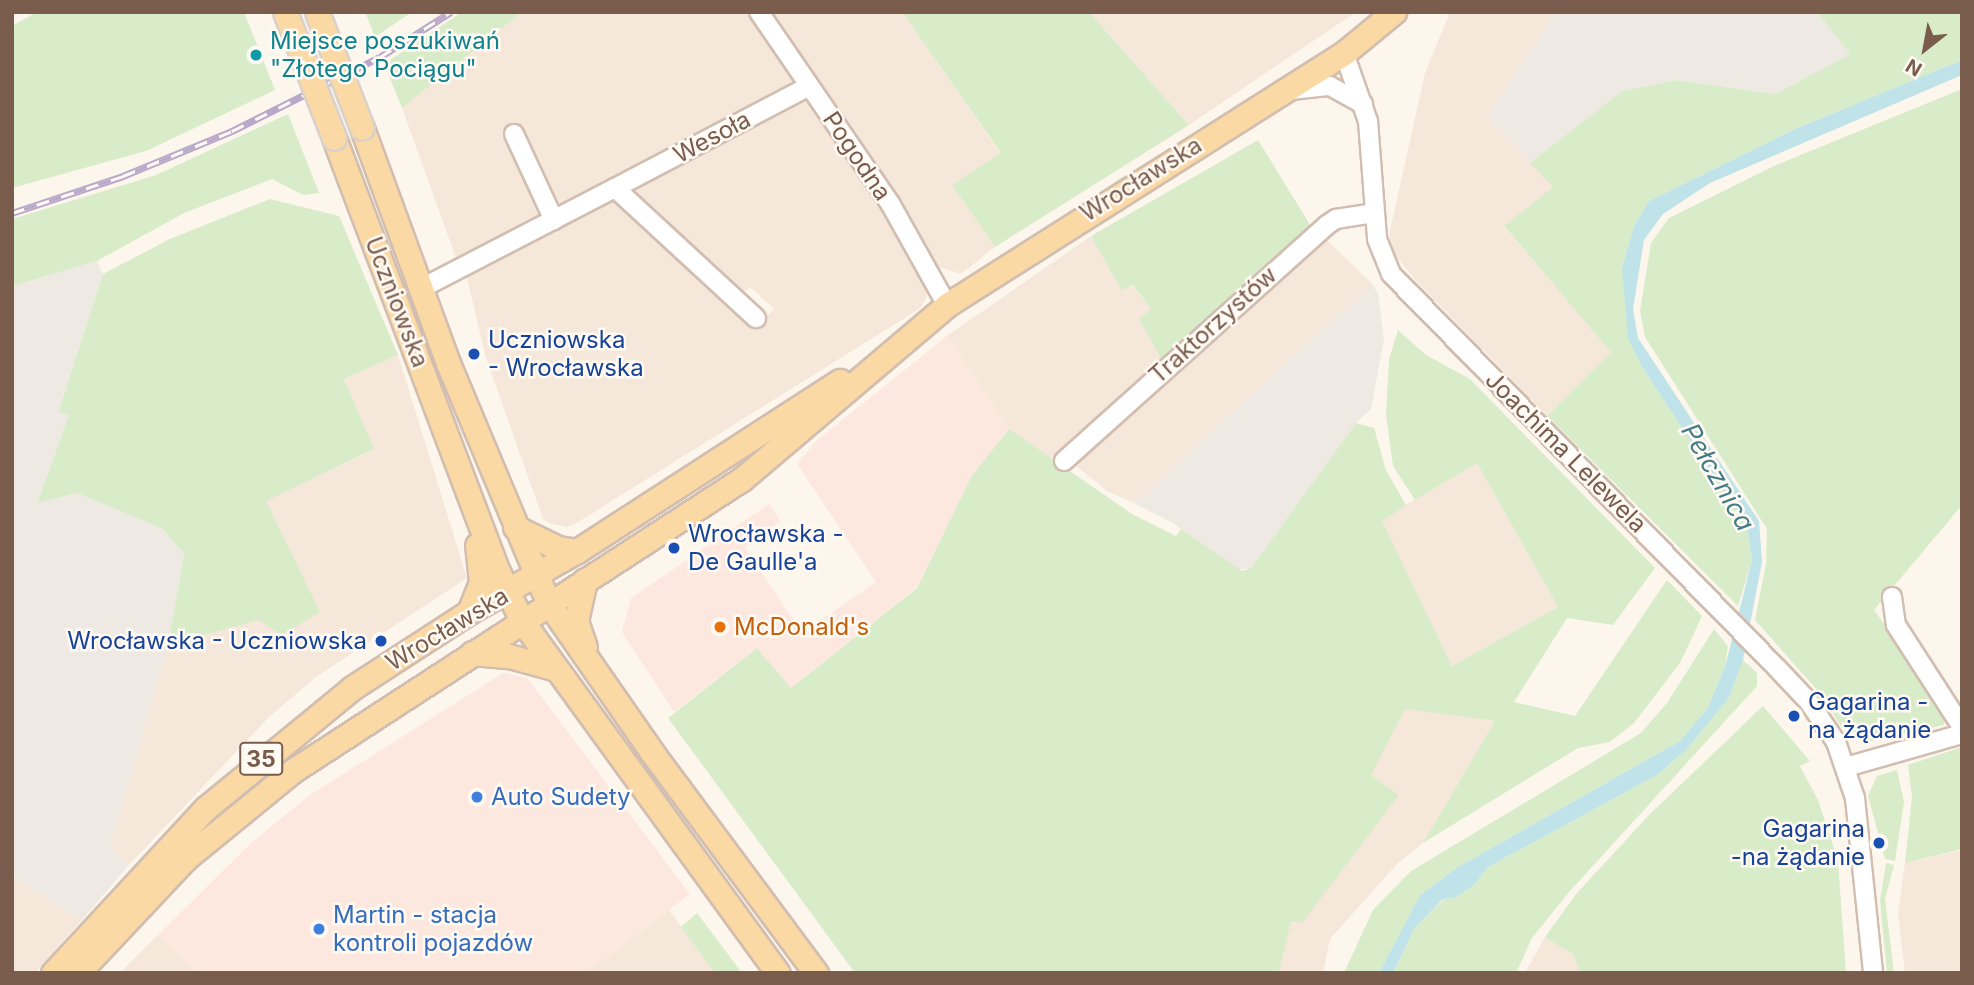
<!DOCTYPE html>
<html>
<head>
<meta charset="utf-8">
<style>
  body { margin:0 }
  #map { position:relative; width:1974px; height:985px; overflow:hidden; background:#fdf6ec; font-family:Inter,sans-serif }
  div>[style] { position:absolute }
  .residential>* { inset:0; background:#f5e8da }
  .commercial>* { inset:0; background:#fde8e0 }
  .industrial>* { inset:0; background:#efe9e4 }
  .green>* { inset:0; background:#d8ecc9 }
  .water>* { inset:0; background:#bfe3e8 }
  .roads { filter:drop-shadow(2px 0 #d1beb0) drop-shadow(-2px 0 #d1beb0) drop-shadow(0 2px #d1beb0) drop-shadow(0 -2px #d1beb0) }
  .minor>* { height:18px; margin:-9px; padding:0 9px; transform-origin:9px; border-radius:9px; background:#fff }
  .major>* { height:23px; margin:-11.5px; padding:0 11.5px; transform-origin:11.5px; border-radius:11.5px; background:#fbd9a5 }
  .rail>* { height:7px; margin-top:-3.5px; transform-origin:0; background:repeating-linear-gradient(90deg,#fffaf3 0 13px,#b9a8c9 0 26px); box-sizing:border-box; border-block:2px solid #b9a8c9 }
  .bridges { filter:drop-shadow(2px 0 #dad1cd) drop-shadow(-2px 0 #dad1cd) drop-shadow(0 2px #dad1cd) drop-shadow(0 -2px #dad1cd) }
  .major-bridge>* { height:23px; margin:-11.5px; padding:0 11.5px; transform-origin:11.5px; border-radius:11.5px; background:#fbd9a5 }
  .dots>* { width:19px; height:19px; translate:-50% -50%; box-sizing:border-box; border:4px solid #fffaf3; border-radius:50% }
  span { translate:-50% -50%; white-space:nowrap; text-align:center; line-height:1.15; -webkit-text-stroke:5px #fffaf3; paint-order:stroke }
  .shield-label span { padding:2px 5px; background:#fffaf3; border:2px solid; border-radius:5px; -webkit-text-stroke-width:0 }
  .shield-label { font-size:23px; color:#7a5c4d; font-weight:700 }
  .culture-label { font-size:24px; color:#0d838f }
  .left { translate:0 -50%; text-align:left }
  .street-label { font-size:24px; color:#7a5c4d }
  .transit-label { font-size:24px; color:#164399 }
  .right { translate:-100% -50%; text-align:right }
  .food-label { font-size:24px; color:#c56008 }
  .shop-label { font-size:24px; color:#366cbe }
  .water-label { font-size:26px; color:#437c86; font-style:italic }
  .frame { position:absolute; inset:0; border:14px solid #7a5c4d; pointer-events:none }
  .north { position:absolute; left:1890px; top:14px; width:70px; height:70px; -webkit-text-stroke:5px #fffaf3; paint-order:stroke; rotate:211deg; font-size:19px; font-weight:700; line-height:28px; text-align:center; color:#7a5c4d }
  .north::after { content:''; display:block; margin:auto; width:24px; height:32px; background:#7a5c4d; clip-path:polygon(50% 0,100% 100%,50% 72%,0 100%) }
</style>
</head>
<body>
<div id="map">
  <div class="residential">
    <i style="clip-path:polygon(522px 12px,751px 12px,799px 82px,456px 258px,402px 108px)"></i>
    <i style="clip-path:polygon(767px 12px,902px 12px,1001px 154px,952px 185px,995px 247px,961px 274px,939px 267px)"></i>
    <i style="clip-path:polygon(1089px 12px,1356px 12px,1189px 125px)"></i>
    <i style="clip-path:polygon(1450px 12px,1556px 12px,1487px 116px,1553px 187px,1504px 227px,1612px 352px,1547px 416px,1417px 282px,1394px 254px,1389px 235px,1425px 73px)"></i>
    <i style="clip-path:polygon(806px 94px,890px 214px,925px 279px,927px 297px,919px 309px,578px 522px,567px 527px,552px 524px,543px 519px,486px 358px,466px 274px,603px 200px,614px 200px,742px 320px,762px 321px,774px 309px,750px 287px,740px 295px,629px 191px,630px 185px)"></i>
    <i style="clip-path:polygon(1091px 236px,1122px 290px,1131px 284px,1151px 309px,1164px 364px,1052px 460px,1009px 429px,947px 336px)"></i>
    <i style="clip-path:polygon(1326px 239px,1372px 284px,1134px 503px,1107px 491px,1075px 465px,1268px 287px)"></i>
    <i style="clip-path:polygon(398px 355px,467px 578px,316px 677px,270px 716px,128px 866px,110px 847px,168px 645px,259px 620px,266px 500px,373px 450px,344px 379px)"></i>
    <i style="clip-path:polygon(1477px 462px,1558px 607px,1452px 666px,1381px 520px)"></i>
    <i style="clip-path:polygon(1405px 708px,1495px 721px,1423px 843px,1397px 864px,1330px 939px,1323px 973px,1279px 973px,1291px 920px,1399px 795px,1370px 775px)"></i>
    <i style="clip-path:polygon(1962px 850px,1962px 973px,1905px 973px,1898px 913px,1905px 863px)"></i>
    <i style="clip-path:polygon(12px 876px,82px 920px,35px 973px,12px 973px)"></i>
    <i style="clip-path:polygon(669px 910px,715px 973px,585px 973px)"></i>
    <i style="clip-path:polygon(158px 935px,197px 973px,120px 973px)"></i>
    <i style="clip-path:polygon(1545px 937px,1575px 955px,1580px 973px,1525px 973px)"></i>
  </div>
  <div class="commercial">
    <i style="clip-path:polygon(947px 336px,1009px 429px,971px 477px,917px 587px,791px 688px,757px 648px,674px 712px,622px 632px,631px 598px,769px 504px,780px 521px,745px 548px,802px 633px,876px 582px,797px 464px,817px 440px)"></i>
    <i style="clip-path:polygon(503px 673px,527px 678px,690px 894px,585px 973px,197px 973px,158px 935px,251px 843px,310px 795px)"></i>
  </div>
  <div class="industrial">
    <i style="clip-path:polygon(1556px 12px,1817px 12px,1850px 54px,1775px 94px,1676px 80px,1622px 91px,1530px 163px,1487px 116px)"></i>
    <i style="clip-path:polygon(97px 261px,103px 274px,58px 411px,69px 415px,37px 502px,77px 493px,163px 529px,184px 554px,168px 645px,110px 847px,128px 866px,82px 920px,12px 876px,12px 286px)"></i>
    <i style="clip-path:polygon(1372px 284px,1378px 293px,1384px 339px,1371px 409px,1356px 423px,1251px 568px,1237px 570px,1173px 523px,1134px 503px)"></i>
  </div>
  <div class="green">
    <i style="clip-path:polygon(37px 12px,244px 12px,275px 90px,146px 151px,12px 188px,12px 26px)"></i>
    <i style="clip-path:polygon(365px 12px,412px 12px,375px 37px)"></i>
    <i style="clip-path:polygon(462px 12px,522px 12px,402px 108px,384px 64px)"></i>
    <i style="clip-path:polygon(902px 12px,1089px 12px,1189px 125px,995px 247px,952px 185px,1001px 153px)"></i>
    <i style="clip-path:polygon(1817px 12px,1962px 12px,1962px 60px,1795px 129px,1649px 201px,1634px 226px,1622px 268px,1642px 367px,1747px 527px,1752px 560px,1738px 606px,1547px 416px,1611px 352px,1504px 226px,1553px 187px,1530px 163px,1622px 91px,1676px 80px,1775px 94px,1850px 54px)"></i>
    <i style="clip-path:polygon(1962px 89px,1962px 505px,1874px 610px,1944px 706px,1944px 725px,1872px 741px,1841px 726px,1818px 691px,1755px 620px,1766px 564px,1767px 529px,1645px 337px,1640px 311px,1651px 243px,1669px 218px,1774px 166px)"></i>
    <i style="clip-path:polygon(288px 114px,319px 193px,303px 195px,272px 179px,184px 213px,97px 261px,12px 286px,12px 219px,156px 175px)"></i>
    <i style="clip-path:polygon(1258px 140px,1314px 231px,1164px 364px,1139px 319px,1151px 309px,1132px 284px,1122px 291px,1091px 236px)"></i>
    <i style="clip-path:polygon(270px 199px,339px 216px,398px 355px,344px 379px,374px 449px,266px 501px,320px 612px,281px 635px,259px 620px,168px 645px,184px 554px,163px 529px,77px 493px,37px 503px,69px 415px,58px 412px,103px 274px,170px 239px)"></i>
    <i style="clip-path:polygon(1398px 330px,1426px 355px,1470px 379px,1655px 568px,1613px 625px,1567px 618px,1514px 702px,1575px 716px,1667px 580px,1702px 616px,1680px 663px,1634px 723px,1610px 742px,1578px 748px,1423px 843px,1495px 721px,1405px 709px,1371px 775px,1399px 795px,1302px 923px,1291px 921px,1279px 973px,855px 973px,668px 718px,757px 648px,791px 688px,917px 588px,971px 477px,1009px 429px,1132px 514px,1176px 536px,1181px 529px,1242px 571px,1251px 568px,1356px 423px,1374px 428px,1386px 470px,1406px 505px,1382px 521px,1452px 666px,1558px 607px,1477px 463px,1415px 500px,1393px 466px,1386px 414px,1389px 359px)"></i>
    <i style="clip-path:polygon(1714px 629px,1728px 646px,1725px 667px,1707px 709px,1680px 741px,1458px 867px,1420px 895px,1379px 973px,1344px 973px,1373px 910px,1411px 871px,1641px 733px,1667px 703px)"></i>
    <i style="clip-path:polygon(1743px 660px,1757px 673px,1757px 686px,1570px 891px,1532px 938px,1516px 973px,1393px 973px,1414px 929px,1444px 899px,1455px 898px,1474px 885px,1488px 867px,1657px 775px,1686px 750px,1729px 698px)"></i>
    <i style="clip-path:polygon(1763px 706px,1810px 761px,1800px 766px,1818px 800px,1838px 861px,1846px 973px,1580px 973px,1574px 955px,1545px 937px,1576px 894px,1649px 815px)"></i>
    <i style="clip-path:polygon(1962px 747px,1962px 849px,1905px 863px,1912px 797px,1908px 765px)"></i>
    <i style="clip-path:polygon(1897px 770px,1904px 802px,1895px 861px,1885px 859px,1868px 796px,1877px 776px)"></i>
    <i style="clip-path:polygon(1886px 863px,1894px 865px,1885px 899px,1894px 973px,1887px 973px,1880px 901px)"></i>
    <i style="clip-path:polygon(697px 913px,742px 973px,715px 973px,681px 927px)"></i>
  </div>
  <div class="water">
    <i style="clip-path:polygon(1962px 60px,1962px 75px,1710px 183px,1663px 214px,1644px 240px,1633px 309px,1638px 338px,1759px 521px,1762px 562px,1743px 660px,1729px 698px,1686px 750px,1657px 775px,1488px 867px,1474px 885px,1455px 898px,1443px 899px,1414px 929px,1393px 973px,1379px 973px,1420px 895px,1458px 867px,1680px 741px,1707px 709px,1725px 667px,1752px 560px,1747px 527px,1642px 367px,1628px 338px,1622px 268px,1634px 226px,1649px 201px,1795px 129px)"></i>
  </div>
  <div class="roads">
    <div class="minor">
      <i style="left:759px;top:12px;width:234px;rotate:55.6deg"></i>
      <i style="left:891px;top:205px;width:115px;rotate:60.8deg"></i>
      <i style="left:1344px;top:53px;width:72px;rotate:70.6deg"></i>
      <i style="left:1368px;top:121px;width:118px;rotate:85.6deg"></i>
      <i style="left:1377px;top:239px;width:38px;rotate:68deg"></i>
      <i style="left:1391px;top:274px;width:550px;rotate:45.59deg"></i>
      <i style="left:1776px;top:667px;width:48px;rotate:46.7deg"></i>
      <i style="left:1809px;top:702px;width:48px;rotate:56deg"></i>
      <i style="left:1836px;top:742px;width:59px;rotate:71.3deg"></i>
      <i style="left:1855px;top:798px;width:176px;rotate:84.1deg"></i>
      <i style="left:1291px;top:90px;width:39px;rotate:-6deg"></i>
      <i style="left:1330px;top:86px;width:38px;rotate:29deg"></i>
      <i style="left:514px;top:134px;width:95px;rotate:65.1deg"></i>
      <i style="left:615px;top:188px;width:219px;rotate:-27.7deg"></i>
      <i style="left:420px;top:289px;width:220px;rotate:-27.4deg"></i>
      <i style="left:615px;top:188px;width:192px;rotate:42.7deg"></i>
      <i style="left:1064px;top:461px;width:353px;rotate:-41.9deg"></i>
      <i style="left:1327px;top:225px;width:11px;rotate:-34deg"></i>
      <i style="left:1336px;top:219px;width:38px;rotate:-9deg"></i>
      <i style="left:1892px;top:597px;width:28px;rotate:82deg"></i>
      <i style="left:1896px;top:625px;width:121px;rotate:57.1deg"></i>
      <i style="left:1846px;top:767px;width:121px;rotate:-15.9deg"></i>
    </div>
    <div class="major">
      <i style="left:362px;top:128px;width:250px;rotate:69.9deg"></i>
      <i style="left:448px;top:363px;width:261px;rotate:67.3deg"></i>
      <i style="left:549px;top:604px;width:179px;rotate:55.2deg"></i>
      <i style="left:651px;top:751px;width:277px;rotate:53.4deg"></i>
      <i style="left:334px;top:138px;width:456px;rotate:69.3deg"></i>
      <i style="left:495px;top:565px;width:62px;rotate:64.3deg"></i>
      <i style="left:522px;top:621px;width:435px;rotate:54deg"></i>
      <i style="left:515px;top:527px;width:48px;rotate:26deg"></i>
      <i style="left:558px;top:548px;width:19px;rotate:9deg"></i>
      <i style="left:469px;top:612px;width:32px;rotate:-68deg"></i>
      <i style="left:481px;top:582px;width:37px;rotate:-96deg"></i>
      <i style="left:585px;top:647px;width:28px;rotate:-109deg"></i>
      <i style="left:576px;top:621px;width:42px;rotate:-77.6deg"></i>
      <i style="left:472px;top:653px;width:37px;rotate:5deg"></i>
      <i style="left:509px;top:656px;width:46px;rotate:15.3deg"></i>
      <i style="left:53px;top:973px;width:225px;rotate:-47.2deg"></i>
      <i style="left:206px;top:808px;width:189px;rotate:-39.4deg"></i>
      <i style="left:352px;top:688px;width:140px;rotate:-33deg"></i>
      <i style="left:469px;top:612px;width:124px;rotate:-29.5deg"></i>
      <i style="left:577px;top:551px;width:313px;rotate:-32.9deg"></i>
      <i style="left:78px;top:973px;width:158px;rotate:-46.8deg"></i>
      <i style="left:186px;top:858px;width:139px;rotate:-39.2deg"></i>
      <i style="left:294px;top:770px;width:534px;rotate:-33.01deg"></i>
      <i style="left:742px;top:479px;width:269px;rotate:-40.3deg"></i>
      <i style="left:947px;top:305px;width:470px;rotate:-32.4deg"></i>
      <i style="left:1344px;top:53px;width:65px;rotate:-39.4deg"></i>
    </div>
  </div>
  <div class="rail">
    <i style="left:12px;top:213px;width:117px;rotate:-18.4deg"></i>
    <i style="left:123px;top:176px;width:118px;rotate:-22.4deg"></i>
    <i style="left:232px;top:131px;width:165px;rotate:-26.6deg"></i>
    <i style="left:380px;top:57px;width:84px;rotate:-32.4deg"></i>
  </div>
  <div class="bridges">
    <div class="major-bridge">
      <i style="left:285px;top:12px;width:135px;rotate:68.7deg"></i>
      <i style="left:317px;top:12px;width:124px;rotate:68.8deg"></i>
    </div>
  </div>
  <div class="dots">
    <i style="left:256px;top:55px;background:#0f9aa8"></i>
    <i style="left:474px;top:354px;background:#1a4fb4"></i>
    <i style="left:674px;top:548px;background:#1a4fb4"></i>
    <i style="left:720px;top:627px;background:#e8710a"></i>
    <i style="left:381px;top:641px;background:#1a4fb4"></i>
    <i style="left:1794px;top:716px;background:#1a4fb4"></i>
    <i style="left:477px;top:797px;background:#3f7fe0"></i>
    <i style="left:1879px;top:843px;background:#1a4fb4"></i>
    <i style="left:319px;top:929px;background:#3f7fe0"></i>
  </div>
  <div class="shield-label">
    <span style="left:261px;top:759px">35</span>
  </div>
  <div class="culture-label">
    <span class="left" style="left:270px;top:55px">Miejsce poszukiwań<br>"Złotego Pociągu"</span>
  </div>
  <div class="street-label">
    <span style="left:712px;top:137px;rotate:-28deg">Wesoła</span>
    <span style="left:857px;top:156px;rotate:56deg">Pogodna</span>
    <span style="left:1141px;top:179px;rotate:-32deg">Wrocławska</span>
    <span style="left:397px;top:302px;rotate:69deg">Uczniowska</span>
    <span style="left:1213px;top:325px;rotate:-42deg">Traktorzystów</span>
    <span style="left:1566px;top:452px;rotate:45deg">Joachima Lelewela</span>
    <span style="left:447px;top:629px;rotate:-31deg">Wrocławska</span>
  </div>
  <div class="transit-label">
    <span class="left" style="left:488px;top:354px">Uczniowska<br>- Wrocławska</span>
    <span class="left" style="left:688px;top:548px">Wrocławska -<br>De Gaulle'a</span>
    <span class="right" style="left:367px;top:641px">Wrocławska - Uczniowska</span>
    <span class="left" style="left:1808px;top:716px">Gagarina -<br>na żądanie</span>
    <span class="right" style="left:1865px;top:843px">Gagarina<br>-na żądanie</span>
  </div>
  <div class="food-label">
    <span class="left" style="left:734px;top:627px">McDonald's</span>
  </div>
  <div class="shop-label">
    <span class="left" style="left:491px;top:797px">Auto Sudety</span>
    <span class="left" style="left:333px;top:929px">Martin - stacja<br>kontroli pojazdów</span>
  </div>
  <div class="water-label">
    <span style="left:1718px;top:477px;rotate:60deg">Pełcznica</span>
  </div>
  <div class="frame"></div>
  <div class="north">N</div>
</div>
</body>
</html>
